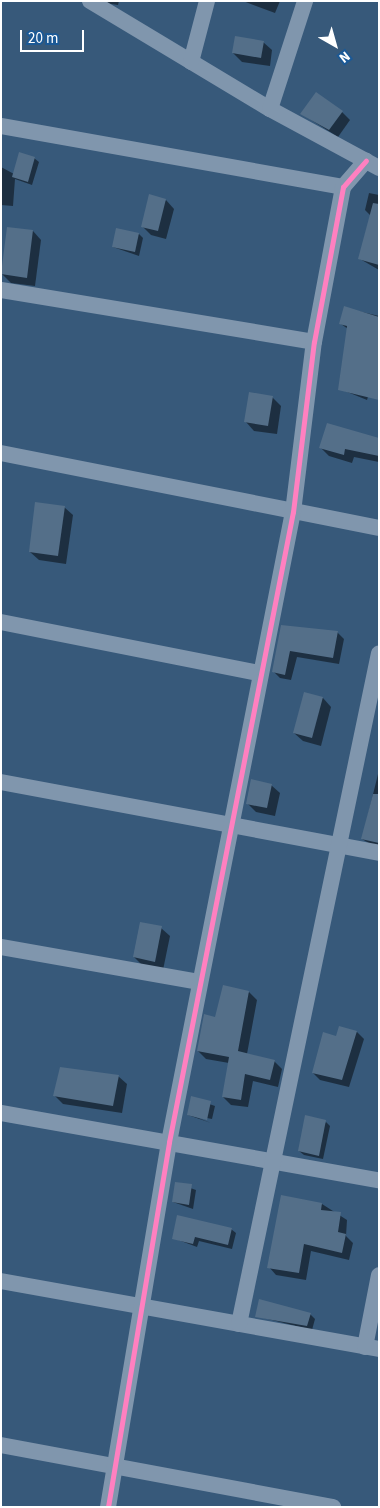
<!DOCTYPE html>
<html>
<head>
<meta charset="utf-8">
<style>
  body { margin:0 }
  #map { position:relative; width:380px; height:1508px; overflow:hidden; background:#37597a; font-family:"Source Sans 3",sans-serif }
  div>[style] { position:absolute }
  .shadow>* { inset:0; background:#0007 }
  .building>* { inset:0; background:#546f89 }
  .minor>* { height:16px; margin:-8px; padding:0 8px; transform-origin:8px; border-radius:8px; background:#8096ad }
  .cycleway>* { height:5px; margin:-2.5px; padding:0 2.5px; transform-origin:2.5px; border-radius:2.5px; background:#ff80c0 }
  span { translate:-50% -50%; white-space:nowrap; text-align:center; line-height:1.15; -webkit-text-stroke:4.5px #1b5996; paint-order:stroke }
  .frame { position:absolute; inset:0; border:2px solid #fff; pointer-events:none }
  .north { position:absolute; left:310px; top:20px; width:50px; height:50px; -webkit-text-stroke:4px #1b5996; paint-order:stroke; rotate:142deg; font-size:14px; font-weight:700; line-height:20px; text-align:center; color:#fff }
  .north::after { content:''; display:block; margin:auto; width:18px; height:22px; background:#fff; clip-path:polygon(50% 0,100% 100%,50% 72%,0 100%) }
  .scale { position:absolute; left:20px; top:30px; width:64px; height:22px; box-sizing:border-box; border:2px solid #fff; border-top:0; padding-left:6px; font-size:15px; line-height:18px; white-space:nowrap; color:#fff; -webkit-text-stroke:4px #1b5996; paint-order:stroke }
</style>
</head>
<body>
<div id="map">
  <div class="shadow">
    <i style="clip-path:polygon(92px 1px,119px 1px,118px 5px)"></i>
    <i style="clip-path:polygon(243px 1px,280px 1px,275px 13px)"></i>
    <i style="clip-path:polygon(263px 42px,272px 50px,270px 66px,242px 62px,233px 53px)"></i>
    <i style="clip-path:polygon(342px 112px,350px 120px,338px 137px,302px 114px)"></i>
    <i style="clip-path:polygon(34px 158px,39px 162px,32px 185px,15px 179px,13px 206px,1px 205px,1px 167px,14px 174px)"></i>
    <i style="clip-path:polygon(369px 193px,379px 195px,379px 270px,360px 259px,371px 216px,365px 210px)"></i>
    <i style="clip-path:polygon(166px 200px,174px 209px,166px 239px,151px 235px,142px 226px)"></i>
    <i style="clip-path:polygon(8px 228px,33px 231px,41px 240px,35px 286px,11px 283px,2px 274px)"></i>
    <i style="clip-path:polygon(139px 234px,143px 238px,139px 256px,113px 247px)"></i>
    <i style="clip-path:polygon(345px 308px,379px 316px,379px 362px,367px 400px,340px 389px,348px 329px,341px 324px)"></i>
    <i style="clip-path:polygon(272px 397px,281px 406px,277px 434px,254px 431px,246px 422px)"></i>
    <i style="clip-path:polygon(379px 439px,379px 462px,354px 457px,352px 463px,329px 456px,320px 447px)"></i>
    <i style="clip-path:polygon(64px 507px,73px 515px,66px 564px,39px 560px,30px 552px)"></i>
    <i style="clip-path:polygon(282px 627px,337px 632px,344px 639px,339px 664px,297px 657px,291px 680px,280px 678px,273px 671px)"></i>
    <i style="clip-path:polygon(305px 694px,323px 698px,331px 707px,321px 746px,303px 741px,294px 733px)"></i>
    <i style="clip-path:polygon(379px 770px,379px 849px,362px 839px)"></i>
    <i style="clip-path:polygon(271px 785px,280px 793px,275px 816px,256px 812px,247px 803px)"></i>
    <i style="clip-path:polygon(161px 928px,170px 936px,163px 970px,143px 966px,134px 957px)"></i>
    <i style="clip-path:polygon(249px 992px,257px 1000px,247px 1054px,274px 1061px,282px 1069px,278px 1087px,253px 1081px,248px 1107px,231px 1105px,223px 1097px,229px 1063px,206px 1059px,198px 1051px)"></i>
    <i style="clip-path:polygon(357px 1032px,364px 1039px,349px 1087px,320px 1080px,313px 1073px,337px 1037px)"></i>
    <i style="clip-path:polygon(118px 1076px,127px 1084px,122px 1113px,63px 1104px,55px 1096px)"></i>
    <i style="clip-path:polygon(192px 1098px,215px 1106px,212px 1119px,191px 1115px,211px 1123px,188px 1115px)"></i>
    <i style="clip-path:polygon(326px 1122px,330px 1126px,323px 1159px,304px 1155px,299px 1151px)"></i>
    <i style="clip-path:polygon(176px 1183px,196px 1190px,193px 1209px,173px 1202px)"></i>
    <i style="clip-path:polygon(322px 1204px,347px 1220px,346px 1236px,353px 1243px,349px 1260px,311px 1251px,306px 1280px,276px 1275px,269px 1267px)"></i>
    <i style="clip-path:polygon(231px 1229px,236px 1233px,232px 1249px,199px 1241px,197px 1247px,173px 1238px)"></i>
    <i style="clip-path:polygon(310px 1314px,315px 1319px,312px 1330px,256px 1316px)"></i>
  </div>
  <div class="building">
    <i style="clip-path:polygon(235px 36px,264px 41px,261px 58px,232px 53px)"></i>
    <i style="clip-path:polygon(316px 92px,343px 111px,329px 130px,300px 114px)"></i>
    <i style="clip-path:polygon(19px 152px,35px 157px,28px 182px,12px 177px)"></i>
    <i style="clip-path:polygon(149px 194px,166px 199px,158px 231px,141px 227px)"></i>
    <i style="clip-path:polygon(373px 203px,379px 204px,379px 265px,358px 259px)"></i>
    <i style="clip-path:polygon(7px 227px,33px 230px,27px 278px,1px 274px)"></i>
    <i style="clip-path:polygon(116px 228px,139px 233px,135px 252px,112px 247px)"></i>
    <i style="clip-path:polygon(344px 306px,379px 317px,379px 400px,338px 390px,347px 326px,339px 324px)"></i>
    <i style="clip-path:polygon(249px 392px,273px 396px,268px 426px,244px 422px)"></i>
    <i style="clip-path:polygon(327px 423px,379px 438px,379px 456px,345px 449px,344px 455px,319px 448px)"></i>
    <i style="clip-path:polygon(35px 502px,65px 506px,58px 556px,29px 552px)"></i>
    <i style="clip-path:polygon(281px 625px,338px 631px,333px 658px,290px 651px,285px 675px,272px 672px)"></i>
    <i style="clip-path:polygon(304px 692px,323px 697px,312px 738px,293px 733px)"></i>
    <i style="clip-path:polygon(251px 779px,272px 784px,267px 808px,246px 804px)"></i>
    <i style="clip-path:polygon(373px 794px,379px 794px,379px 843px,361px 839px)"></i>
    <i style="clip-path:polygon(140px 922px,162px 926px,155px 962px,133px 957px)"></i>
    <i style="clip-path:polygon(223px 985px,249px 991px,238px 1051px,275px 1060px,270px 1080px,245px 1074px,241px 1100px,222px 1097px,229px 1057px,197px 1051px,204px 1014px,215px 1017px)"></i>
    <i style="clip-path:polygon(339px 1026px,357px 1031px,342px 1080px,312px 1073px,323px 1032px,336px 1036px)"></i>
    <i style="clip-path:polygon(60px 1067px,119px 1075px,113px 1106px,53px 1096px)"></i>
    <i style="clip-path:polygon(191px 1096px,211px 1101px,207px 1120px,187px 1115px)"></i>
    <i style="clip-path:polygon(305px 1115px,326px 1120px,319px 1156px,298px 1151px)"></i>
    <i style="clip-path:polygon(175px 1182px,192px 1184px,189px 1205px,172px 1202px)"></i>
    <i style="clip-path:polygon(281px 1195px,322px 1203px,321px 1210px,341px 1212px,338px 1232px,346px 1234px,342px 1253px,304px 1244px,299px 1273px,267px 1268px)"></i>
    <i style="clip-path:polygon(177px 1215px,232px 1228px,228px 1245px,195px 1237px,193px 1244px,172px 1239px)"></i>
    <i style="clip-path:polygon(259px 1299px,311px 1313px,307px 1326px,255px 1317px)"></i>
  </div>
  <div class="minor">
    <i style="left:90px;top:1px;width:210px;rotate:31deg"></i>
    <i style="left:270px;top:109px;width:124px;rotate:28.4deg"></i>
    <i style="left:191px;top:62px;width:63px;rotate:-75.3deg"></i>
    <i style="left:270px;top:109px;width:114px;rotate:-72deg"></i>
    <i style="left:1px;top:126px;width:347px;rotate:10.1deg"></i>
    <i style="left:1px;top:290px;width:317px;rotate:9.4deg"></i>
    <i style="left:1px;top:453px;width:385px;rotate:11.2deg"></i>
    <i style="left:1px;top:622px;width:263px;rotate:11.2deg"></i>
    <i style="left:1px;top:782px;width:385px;rotate:10.6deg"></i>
    <i style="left:1px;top:947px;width:202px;rotate:10deg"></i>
    <i style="left:1px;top:1113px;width:384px;rotate:10.1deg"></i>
    <i style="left:1px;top:1281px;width:384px;rotate:10.2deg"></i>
    <i style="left:239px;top:1324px;width:685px;rotate:-78.21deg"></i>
    <i style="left:365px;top:1347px;width:73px;rotate:-79deg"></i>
    <i style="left:1px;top:1445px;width:338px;rotate:10.6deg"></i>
    <i style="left:108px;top:1507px;width:370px;rotate:-80.5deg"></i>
    <i style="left:169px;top:1142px;width:642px;rotate:-78.87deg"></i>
    <i style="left:293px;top:512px;width:171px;rotate:-83deg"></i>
    <i style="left:314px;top:342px;width:158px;rotate:-79.4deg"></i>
    <i style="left:343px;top:187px;width:35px;rotate:-49deg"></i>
  </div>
  <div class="cycleway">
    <i style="left:108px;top:1507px;width:370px;rotate:-80.5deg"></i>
    <i style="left:169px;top:1142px;width:642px;rotate:-78.87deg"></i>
    <i style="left:293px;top:512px;width:171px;rotate:-83deg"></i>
    <i style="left:314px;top:342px;width:158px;rotate:-79.4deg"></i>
    <i style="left:343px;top:187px;width:35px;rotate:-49deg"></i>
  </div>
  <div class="frame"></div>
  <div class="north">N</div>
  <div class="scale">20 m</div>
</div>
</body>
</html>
